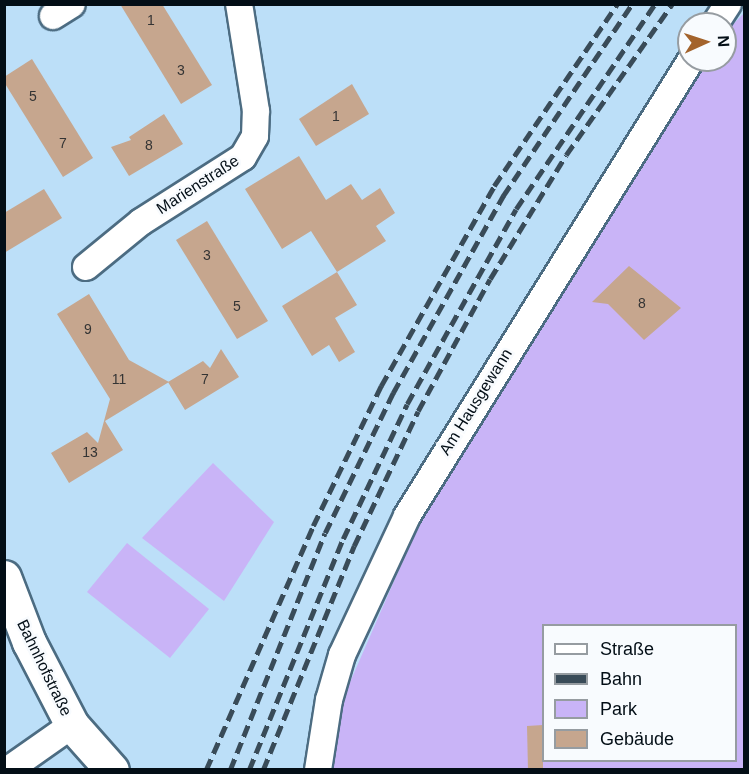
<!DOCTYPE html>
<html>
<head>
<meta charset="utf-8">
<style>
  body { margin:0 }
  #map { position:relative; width:749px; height:774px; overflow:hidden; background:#bcdff8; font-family:Helvetica,sans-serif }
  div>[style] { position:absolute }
  .green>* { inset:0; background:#c9b4f7 }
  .building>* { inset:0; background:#c6a68e }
  .roads { filter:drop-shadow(2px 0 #4c6c82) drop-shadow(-2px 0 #4c6c82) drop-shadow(0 2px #4c6c82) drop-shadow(0 -2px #4c6c82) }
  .minor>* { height:26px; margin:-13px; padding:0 13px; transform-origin:13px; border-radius:13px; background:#fff }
  .major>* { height:33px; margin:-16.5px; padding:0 16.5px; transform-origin:16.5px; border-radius:16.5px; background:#fff }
  .rail>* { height:4.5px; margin-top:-2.25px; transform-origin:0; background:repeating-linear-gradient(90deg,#394b58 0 12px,transparent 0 18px) }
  span { translate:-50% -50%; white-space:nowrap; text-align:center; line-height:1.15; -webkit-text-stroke:5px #f8fbfe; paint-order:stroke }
  .number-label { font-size:14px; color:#343434 }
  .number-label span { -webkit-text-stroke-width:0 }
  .street-label { font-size:16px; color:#030e16 }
  .frame { position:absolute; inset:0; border:6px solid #030e16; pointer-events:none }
  .legend { position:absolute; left:542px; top:624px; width:195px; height:138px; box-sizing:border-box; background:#f8fbfe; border:2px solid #969ca1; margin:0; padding:8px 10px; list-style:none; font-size:18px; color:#030e16 }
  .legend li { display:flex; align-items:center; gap:12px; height:30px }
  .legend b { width:30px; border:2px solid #969ca1 }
  .north { position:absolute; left:677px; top:12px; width:60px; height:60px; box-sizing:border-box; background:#f8fbfe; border:2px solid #969ca1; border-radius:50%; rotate:87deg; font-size:16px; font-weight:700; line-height:24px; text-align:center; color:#030e16 }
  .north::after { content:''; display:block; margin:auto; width:21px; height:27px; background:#a3632c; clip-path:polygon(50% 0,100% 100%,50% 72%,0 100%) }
</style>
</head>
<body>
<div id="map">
  <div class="green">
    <i style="clip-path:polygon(evenodd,744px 13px,744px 769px,331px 770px,344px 696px,425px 510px,705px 60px,725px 60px,725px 33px,744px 13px,544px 626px,736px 626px,736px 760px,544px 760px,544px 626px)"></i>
    <i style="clip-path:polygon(213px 463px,274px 522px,224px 601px,142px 538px)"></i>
    <i style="clip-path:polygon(127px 543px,209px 609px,170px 658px,87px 592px)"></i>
  </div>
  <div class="building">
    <i style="clip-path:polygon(120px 4px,162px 4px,212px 85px,181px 104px)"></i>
    <i style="clip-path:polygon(32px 59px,93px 158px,63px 177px,4px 82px,4px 77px)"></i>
    <i style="clip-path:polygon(352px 84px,369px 114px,316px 146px,299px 119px)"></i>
    <i style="clip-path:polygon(164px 114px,183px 144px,129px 176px,111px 147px,131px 140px,129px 137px)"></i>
    <i style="clip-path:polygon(299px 156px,326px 200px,351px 184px,362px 200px,380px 188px,395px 213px,376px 226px,386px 241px,337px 272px,311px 231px,282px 249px,245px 189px)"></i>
    <i style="clip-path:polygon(44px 189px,62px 218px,4px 253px,4px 213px)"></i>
    <i style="clip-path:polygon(207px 221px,268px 321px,237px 339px,176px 240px)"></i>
    <i style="clip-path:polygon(629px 266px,681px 308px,644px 340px,608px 304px,592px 302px)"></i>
    <i style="clip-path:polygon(337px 272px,357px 305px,335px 318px,355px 352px,339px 362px,329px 345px,312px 356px,282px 306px)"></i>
    <i style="clip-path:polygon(89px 294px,129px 360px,169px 382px,105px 421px,123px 450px,69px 483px,51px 453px,87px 432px,98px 443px,110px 399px,57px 314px)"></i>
    <i style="clip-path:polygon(221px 349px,239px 377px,185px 410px,168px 382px,203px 361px,210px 368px)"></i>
    <i style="clip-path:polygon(543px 725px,543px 770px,528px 770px,527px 726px)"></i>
  </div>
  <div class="roads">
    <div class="minor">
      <i style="left:53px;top:16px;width:22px;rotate:-32deg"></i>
      <i style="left:715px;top:24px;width:24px;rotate:-57deg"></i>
      <i style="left:86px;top:267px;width:71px;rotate:-39.3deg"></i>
      <i style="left:141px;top:222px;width:121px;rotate:-32.5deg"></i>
      <i style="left:243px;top:157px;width:24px;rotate:-60deg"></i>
      <i style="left:255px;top:136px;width:25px;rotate:-88deg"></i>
      <i style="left:256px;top:111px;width:108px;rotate:-99deg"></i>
      <i style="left:8px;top:770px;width:78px;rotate:-35.1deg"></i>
      <i style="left:318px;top:770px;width:71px;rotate:-81.1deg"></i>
      <i style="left:329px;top:700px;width:47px;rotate:-73.9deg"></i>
      <i style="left:342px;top:655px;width:153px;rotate:-64.9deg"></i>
      <i style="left:407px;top:516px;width:537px;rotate:-58.09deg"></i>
    </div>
    <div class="major">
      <i style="left:4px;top:577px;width:70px;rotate:69deg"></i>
      <i style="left:29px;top:642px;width:93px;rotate:62.6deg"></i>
      <i style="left:72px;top:725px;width:60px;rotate:48.4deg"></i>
    </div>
  </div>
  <div class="rail">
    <i style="left:206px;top:770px;width:266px;rotate:-66.3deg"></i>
    <i style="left:313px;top:526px;width:156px;rotate:-64.1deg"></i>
    <i style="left:381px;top:386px;width:230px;rotate:-60.5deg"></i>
    <i style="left:494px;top:186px;width:220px;rotate:-55.9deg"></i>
    <i style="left:230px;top:770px;width:255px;rotate:-68.2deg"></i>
    <i style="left:325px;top:533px;width:156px;rotate:-64.1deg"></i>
    <i style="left:393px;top:393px;width:226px;rotate:-60.8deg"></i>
    <i style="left:503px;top:196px;width:231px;rotate:-56.1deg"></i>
    <i style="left:249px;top:770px;width:249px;rotate:-67.9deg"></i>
    <i style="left:343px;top:539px;width:149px;rotate:-64.6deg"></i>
    <i style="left:407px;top:404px;width:223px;rotate:-60.8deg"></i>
    <i style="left:516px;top:209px;width:248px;rotate:-55.9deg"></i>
    <i style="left:263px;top:770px;width:242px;rotate:-67.9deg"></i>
    <i style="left:354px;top:546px;width:149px;rotate:-64.6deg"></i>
    <i style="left:418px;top:411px;width:150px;rotate:-61.4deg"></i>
    <i style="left:490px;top:279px;width:145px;rotate:-58.5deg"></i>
    <i style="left:566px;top:155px;width:184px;rotate:-54.9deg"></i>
  </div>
  <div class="number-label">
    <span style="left:151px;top:20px">1</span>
    <span style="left:181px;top:70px">3</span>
    <span style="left:33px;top:96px">5</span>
    <span style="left:336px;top:116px">1</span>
    <span style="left:63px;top:143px">7</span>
    <span style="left:149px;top:145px">8</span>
    <span style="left:207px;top:255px">3</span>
    <span style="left:642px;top:303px">8</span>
    <span style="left:237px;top:306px">5</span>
    <span style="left:88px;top:329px">9</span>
    <span style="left:119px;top:379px">11</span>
    <span style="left:205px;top:379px">7</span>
    <span style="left:90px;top:452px">13</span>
  </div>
  <div class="street-label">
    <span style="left:198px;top:185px;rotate:-33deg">Marienstraße</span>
    <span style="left:476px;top:402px;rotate:-58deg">Am Hausgewann</span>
    <span style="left:44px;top:668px;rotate:64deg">Bahnhofstraße</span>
  </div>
  <div class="frame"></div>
  <ul class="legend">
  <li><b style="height:8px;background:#fff"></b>Straße</li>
  <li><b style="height:8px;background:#394b58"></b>Bahn</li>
  <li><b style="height:16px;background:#c9b4f7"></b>Park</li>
  <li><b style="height:16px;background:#c6a68e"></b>Gebäude</li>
  </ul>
  <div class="north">N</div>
</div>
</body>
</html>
